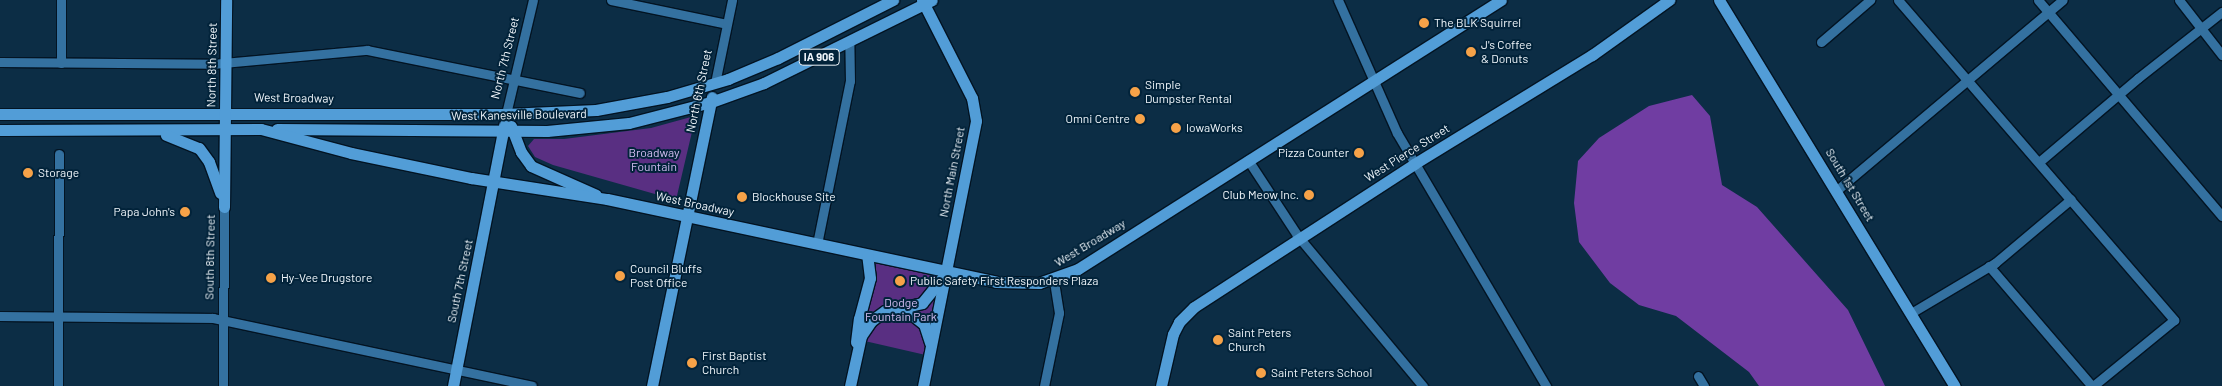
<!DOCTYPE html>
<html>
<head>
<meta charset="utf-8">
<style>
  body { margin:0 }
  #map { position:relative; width:2222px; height:386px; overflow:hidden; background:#0c2d45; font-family:Barlow,sans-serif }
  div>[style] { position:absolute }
  .green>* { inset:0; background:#592f82 }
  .forest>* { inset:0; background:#703da2 }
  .roads { filter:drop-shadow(1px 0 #031423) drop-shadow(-1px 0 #031423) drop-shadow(0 1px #031423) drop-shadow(0 -1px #031423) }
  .minor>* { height:9px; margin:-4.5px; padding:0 4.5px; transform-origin:4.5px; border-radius:4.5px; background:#3471a0 }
  .major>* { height:11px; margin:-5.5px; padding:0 5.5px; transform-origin:5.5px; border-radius:5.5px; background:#529dd7 }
  .dots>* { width:14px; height:14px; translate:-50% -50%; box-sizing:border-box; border:2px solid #02233a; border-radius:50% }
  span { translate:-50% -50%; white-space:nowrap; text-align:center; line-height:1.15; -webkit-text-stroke:4px #02233a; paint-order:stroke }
  .shield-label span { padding:1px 4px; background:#02233a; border:1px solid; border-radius:4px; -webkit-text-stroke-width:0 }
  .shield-label { font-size:11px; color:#f0f6fb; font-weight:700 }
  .poi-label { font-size:12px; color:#f0f6fb }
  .left { translate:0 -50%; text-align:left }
  .right { translate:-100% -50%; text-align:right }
  .street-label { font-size:12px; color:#f0f6fb }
  .park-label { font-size:12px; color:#d3bdf1 }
</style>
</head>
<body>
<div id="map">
  <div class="green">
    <i style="clip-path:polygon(691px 117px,695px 119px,676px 200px,553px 165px,535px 157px,528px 146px,534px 139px,564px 139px,651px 128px)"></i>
    <i style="clip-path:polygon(867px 255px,948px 272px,930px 356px,856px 339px)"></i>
  </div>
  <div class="forest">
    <i style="clip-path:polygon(1692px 95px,1710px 116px,1722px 185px,1757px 207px,1848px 310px,1885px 386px,1759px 386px,1749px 372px,1676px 316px,1639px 305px,1610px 283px,1579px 242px,1574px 203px,1578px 161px,1599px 138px,1649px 106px)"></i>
  </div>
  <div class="roads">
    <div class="minor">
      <i style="left:611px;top:0;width:118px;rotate:11.7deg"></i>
      <i style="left:1338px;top:0;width:145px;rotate:66.1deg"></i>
      <i style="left:1397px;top:133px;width:294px;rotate:59.5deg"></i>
      <i style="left:1898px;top:0;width:423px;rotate:49.2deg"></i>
      <i style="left:2174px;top:320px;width:104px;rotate:140.8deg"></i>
      <i style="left:2038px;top:0;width:284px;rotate:49.6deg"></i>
      <i style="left:2179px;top:0;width:70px;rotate:52deg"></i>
      <i style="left:1821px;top:42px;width:65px;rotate:-40.6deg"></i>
      <i style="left:0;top:62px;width:212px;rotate:0.5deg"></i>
      <i style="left:212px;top:64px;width:156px;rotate:-5.2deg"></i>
      <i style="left:367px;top:50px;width:217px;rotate:11.4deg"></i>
      <i style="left:61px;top:63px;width:63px;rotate:-90deg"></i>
      <i style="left:715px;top:83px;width:85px;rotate:-78.4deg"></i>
      <i style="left:506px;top:114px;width:117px;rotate:-76.7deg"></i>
      <i style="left:1248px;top:160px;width:90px;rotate:56.8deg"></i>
      <i style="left:1297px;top:235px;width:197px;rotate:50.2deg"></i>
      <i style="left:2039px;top:162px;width:130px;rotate:-40.3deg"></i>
      <i style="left:2138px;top:78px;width:107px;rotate:-38.2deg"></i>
      <i style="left:1837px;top:190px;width:295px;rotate:-40.1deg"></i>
      <i style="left:817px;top:244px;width:166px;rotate:-78.6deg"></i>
      <i style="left:850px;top:81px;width:39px;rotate:-91deg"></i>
      <i style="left:1989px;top:266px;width:158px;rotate:49.4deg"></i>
      <i style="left:1911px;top:313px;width:98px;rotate:-30.8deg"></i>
      <i style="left:1995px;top:263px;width:99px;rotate:-40.1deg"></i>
      <i style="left:0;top:316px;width:213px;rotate:0.5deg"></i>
      <i style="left:213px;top:318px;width:326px;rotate:12deg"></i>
      <i style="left:1698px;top:376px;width:12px;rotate:59deg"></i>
      <i style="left:58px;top:386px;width:232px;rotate:-89.8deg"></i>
      <i style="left:223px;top:386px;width:179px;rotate:-89.7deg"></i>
      <i style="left:1044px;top:386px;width:75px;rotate:-78.4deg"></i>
      <i style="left:1059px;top:313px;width:33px;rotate:-99deg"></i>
    </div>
    <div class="major">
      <i style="left:922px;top:0;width:110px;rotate:63deg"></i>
      <i style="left:972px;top:98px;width:23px;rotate:80deg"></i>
      <i style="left:976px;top:121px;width:270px;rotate:101.3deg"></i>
      <i style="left:1719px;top:0;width:452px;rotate:58.6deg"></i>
      <i style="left:0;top:114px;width:506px"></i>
      <i style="left:506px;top:114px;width:90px;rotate:-2.5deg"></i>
      <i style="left:596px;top:110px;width:72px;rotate:-10.4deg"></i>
      <i style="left:667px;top:97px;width:64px;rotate:-16.4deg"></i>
      <i style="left:728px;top:79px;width:54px;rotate:-22.8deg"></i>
      <i style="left:778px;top:58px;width:129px;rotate:-26.8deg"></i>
      <i style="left:511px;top:126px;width:28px;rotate:69deg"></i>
      <i style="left:521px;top:152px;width:17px;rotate:54deg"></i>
      <i style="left:531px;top:166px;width:71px;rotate:24deg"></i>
      <i style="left:277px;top:129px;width:270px;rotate:0.4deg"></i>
      <i style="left:547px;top:131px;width:82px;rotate:-5.6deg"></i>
      <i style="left:629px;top:123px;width:85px;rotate:-14.4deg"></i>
      <i style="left:711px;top:102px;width:56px;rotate:-19.7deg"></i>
      <i style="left:764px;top:83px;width:187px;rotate:-26.3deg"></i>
      <i style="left:0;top:130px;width:261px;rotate:-0.2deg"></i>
      <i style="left:261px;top:129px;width:93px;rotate:14.9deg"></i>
      <i style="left:351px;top:153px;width:123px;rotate:11.8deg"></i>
      <i style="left:471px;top:178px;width:138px;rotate:8.8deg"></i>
      <i style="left:607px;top:199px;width:398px;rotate:12deg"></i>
      <i style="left:996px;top:282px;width:43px;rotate:1.3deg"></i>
      <i style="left:1039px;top:283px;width:41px;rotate:-19.7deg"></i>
      <i style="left:1078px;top:269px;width:501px;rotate:-32.45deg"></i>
      <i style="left:166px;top:135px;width:35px;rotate:22deg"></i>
      <i style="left:199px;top:148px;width:17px;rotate:54deg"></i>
      <i style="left:209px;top:162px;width:33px;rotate:70deg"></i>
      <i style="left:224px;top:207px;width:207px;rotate:-89.4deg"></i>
      <i style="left:899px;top:311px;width:12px;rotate:14deg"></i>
      <i style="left:911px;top:314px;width:16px;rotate:38deg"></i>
      <i style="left:924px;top:324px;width:20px;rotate:72deg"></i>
      <i style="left:856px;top:342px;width:23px;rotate:-83deg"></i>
      <i style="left:859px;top:319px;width:42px;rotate:-75deg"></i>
      <i style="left:870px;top:278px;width:23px;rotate:-97deg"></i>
      <i style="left:453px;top:386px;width:266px;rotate:-78.9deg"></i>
      <i style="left:652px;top:386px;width:295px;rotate:-78.3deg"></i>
      <i style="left:850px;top:386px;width:51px;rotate:-77.6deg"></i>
      <i style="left:861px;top:336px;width:18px;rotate:-56deg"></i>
      <i style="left:871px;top:321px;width:17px;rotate:-36deg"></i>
      <i style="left:885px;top:311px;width:38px;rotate:-12deg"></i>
      <i style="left:922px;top:303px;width:36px;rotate:-51deg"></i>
      <i style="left:1161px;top:386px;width:53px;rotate:-77deg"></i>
      <i style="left:1173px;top:334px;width:13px;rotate:-63deg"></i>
      <i style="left:1179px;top:322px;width:21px;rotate:-45deg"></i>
      <i style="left:1194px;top:307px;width:262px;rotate:-33deg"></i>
      <i style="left:1414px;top:164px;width:209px;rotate:-31.5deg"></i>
      <i style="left:1592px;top:55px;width:95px;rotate:-35.5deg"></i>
    </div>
  </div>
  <div class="dots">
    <i style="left:1424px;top:23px;background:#f6a248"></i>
    <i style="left:1471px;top:52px;background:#f6a248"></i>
    <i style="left:1135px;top:92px;background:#f6a248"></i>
    <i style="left:1140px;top:119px;background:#f6a248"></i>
    <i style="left:1176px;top:128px;background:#f6a248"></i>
    <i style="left:1359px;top:153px;background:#f6a248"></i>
    <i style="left:28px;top:173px;background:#f6a248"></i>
    <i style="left:1309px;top:195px;background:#f6a248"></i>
    <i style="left:742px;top:197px;background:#f6a248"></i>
    <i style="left:185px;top:212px;background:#f6a248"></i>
    <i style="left:620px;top:276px;background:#f6a248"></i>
    <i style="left:271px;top:278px;background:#f6a248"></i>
    <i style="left:900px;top:281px;background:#f6a248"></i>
    <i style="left:1218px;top:340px;background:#f6a248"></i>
    <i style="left:692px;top:363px;background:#f6a248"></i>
    <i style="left:1261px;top:373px;background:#f6a248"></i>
  </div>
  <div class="shield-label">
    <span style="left:819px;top:57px">IA 906</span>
  </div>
  <div class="poi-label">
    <span class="left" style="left:1434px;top:23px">The BLK Squirrel</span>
    <span class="left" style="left:1481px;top:52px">J's Coffee<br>&amp; Donuts</span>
    <span class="left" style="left:1145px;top:92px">Simple<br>Dumpster Rental</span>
    <span class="right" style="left:1130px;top:119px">Omni Centre</span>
    <span class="left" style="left:1186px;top:128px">IowaWorks</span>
    <span class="right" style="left:1349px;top:153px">Pizza Counter</span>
    <span class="left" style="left:38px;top:173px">Storage</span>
    <span class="right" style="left:1299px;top:195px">Club Meow Inc.</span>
    <span class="left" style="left:752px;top:197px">Blockhouse Site</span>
    <span class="right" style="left:175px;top:212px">Papa John's</span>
    <span class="left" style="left:630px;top:276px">Council Bluffs<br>Post Office</span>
    <span class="left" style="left:281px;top:278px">Hy-Vee Drugstore</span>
    <span class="left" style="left:910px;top:281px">Public Safety First Responders Plaza</span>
    <span class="left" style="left:1228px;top:340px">Saint Peters<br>Church</span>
    <span class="left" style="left:702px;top:363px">First Baptist<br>Church</span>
    <span class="left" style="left:1271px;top:373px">Saint Peters School</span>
  </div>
  <div class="street-label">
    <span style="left:505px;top:58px;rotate:-76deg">North 7th Street</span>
    <span style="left:212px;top:65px;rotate:-89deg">North 8th Street</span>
    <span style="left:699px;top:91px;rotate:-78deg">North 6th Street</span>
    <span style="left:294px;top:98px;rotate:1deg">West Broadway</span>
    <span style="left:519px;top:115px;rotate:-1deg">West Kanesville Boulevard</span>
    <span style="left:1407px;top:153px;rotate:-32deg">West Pierce Street</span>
    <span style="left:952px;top:172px;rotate:-79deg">North Main Street</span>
    <span style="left:1850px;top:185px;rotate:59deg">South 1st Street</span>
    <span style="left:695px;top:204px;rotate:12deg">West Broadway</span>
    <span style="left:1090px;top:243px;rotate:-31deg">West Broadway</span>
    <span style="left:210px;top:257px;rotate:-89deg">South 8th Street</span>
    <span style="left:460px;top:281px;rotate:-78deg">South 7th Street</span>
  </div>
  <div class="park-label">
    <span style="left:654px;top:160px">Broadway<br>Fountain</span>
    <span style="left:901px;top:310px">Dodge<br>Fountain Park</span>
  </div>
</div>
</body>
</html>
